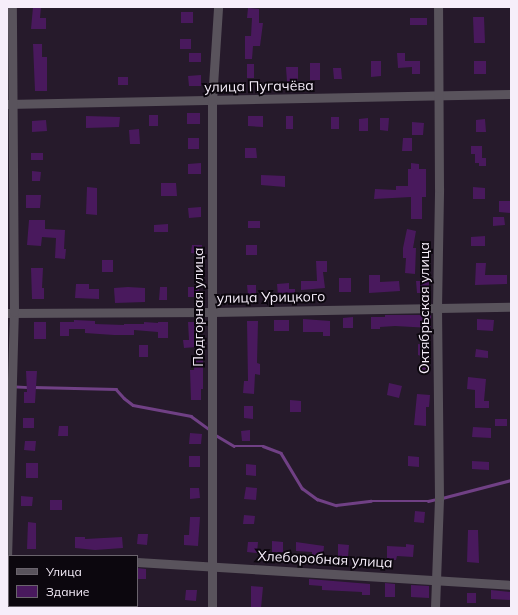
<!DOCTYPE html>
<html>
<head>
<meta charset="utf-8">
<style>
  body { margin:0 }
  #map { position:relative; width:518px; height:615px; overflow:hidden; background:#261a2b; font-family:Mulish,sans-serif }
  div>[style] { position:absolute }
  .stream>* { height:2.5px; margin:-1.25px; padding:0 1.25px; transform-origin:1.25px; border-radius:1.25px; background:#704085 }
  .building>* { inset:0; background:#49195d }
  .street>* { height:9px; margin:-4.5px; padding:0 4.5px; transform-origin:4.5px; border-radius:4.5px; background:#59535c }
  span { translate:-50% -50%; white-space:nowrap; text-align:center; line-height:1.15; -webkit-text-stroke:4px #0c070e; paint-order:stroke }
  .street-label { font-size:14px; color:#f6eefa }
  .frame { position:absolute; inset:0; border:8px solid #f6eefa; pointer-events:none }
  .legend { position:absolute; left:8px; top:555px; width:130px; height:52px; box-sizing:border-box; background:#0c070e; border:1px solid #6a636c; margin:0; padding:5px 7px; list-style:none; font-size:12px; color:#f6eefa }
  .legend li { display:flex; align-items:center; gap:8px; height:20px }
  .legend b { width:20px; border:1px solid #6a636c }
</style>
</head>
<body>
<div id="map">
  <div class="stream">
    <i style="left:7px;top:386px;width:21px;rotate:3deg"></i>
    <i style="left:33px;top:387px;width:83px;rotate:1.4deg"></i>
    <i style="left:116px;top:389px;width:12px;rotate:48deg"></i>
    <i style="left:124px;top:398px;width:11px;rotate:38deg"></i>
    <i style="left:133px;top:405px;width:59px;rotate:10.7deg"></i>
    <i style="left:191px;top:416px;width:24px;rotate:36deg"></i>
    <i style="left:214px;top:434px;width:23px;rotate:31deg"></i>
    <i style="left:234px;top:446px;width:29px"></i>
    <i style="left:263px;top:446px;width:19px;rotate:21deg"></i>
    <i style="left:281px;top:453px;width:41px;rotate:59deg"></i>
    <i style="left:302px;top:488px;width:19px;rotate:36deg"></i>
    <i style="left:317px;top:499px;width:20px;rotate:18deg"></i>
    <i style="left:336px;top:505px;width:35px;rotate:-7deg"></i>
    <i style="left:371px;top:501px;width:57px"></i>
    <i style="left:428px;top:501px;width:9px;rotate:-13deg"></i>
    <i style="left:442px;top:498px;width:71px;rotate:-14.6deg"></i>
  </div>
  <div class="building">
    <i style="clip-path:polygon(33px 7px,41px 7px,40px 18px,46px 18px,46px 29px,31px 29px)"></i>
    <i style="clip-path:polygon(248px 8px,259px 9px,259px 23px,263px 23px,260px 46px,253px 46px,252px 59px,245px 59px,245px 36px,251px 36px,252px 18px,247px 18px)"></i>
    <i style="clip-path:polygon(181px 12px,193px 12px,193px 23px,181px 23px)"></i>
    <i style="clip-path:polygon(473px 17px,484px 17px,485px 43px,474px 43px)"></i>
    <i style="clip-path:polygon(410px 18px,427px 18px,427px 25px,410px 25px)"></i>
    <i style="clip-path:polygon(180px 39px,191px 39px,191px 49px,180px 49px)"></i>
    <i style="clip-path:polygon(33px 44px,42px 44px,42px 57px,47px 57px,47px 91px,35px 91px)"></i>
    <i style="clip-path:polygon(189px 53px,201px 53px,201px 62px,189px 62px)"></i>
    <i style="clip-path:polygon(397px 53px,405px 53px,405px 61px,420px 61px,420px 74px,412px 74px,412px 67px,398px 68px)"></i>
    <i style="clip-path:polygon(371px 61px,381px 61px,381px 76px,371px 77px)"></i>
    <i style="clip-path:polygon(474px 61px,486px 61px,486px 74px,474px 74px)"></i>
    <i style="clip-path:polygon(310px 63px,320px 63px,320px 80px,310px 80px)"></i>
    <i style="clip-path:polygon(247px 64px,254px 64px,254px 78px,247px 78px)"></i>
    <i style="clip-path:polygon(286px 67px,298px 67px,298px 82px,287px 82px)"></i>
    <i style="clip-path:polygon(333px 68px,341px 68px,342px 79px,334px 79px)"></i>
    <i style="clip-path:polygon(201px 75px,201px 86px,189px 86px,188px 76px)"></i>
    <i style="clip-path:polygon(118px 77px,128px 77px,128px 85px,118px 85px)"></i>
    <i style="clip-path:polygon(187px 113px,200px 113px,200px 124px,187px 124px)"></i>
    <i style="clip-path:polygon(149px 115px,158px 115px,158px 126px,149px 126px)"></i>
    <i style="clip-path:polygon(86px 116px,120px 117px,119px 127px,86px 128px)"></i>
    <i style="clip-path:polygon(248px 116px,263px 116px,263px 127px,248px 126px)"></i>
    <i style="clip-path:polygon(286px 116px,293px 116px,293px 129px,286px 129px)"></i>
    <i style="clip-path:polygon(331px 117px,339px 117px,339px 129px,331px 129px)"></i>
    <i style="clip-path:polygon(368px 118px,368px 131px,359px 131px,359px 119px)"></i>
    <i style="clip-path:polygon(380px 118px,389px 118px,388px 131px,380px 130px)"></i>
    <i style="clip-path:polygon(485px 119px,486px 132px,476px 132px,476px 120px)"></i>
    <i style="clip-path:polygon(46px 120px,47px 131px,32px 132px,32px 121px)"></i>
    <i style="clip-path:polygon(412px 122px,424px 123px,423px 135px,412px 135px)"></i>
    <i style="clip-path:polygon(139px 129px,140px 144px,130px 144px,129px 130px)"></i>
    <i style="clip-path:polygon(188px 138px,199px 138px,199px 149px,188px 149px)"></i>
    <i style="clip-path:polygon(403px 138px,412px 138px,412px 151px,402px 151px)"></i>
    <i style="clip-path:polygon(471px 146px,482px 146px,482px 158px,486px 158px,486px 166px,479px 166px,479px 163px,475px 163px,475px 154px,471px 154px)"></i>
    <i style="clip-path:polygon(245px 148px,256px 148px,257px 158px,245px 158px)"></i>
    <i style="clip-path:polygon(31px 153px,43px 153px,43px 160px,31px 160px)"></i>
    <i style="clip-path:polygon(201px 163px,201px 174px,188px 174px,188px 164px)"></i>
    <i style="clip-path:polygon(411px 163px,419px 164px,419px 169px,426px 169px,426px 197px,422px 197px,422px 219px,411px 219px,411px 197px,374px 199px,375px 189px,396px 190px,396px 186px,408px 186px,408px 169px,411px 169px)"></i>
    <i style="clip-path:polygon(32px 171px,41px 172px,40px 181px,32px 181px)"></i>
    <i style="clip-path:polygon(261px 175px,285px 176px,285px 187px,261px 185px)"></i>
    <i style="clip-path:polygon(161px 183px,176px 183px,177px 196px,161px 196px)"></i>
    <i style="clip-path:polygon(87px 187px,97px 188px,97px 215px,86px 214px)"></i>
    <i style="clip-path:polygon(473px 187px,485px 188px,485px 199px,473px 199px)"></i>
    <i style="clip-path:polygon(26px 195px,41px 195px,40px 208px,26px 208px)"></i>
    <i style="clip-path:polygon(499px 201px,511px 201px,511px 213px,499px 212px)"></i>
    <i style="clip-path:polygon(201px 207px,201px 217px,189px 218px,188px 208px)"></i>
    <i style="clip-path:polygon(493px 217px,504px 217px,505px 225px,493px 226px)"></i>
    <i style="clip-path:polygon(29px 220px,45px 220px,45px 229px,65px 230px,64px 249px,66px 249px,65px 259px,55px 258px,56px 238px,42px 237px,41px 246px,27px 245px)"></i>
    <i style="clip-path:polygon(248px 221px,260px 221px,260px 228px,248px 228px)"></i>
    <i style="clip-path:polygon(168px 224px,168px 232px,154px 232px,154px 225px)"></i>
    <i style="clip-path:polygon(407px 229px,416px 231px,413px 248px,416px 248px,415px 274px,405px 273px,406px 258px,403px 258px,403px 248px)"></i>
    <i style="clip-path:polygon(485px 236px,485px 246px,471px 246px,471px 237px)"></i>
    <i style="clip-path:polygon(192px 245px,202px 245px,202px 254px,191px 253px)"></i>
    <i style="clip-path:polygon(246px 245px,257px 245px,257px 255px,246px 255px)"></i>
    <i style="clip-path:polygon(102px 260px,113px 260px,113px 272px,102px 272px)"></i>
    <i style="clip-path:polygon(316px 261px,327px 261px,327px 272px,323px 272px,325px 288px,301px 290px,301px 281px,317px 281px)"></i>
    <i style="clip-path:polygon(476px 263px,486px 263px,485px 275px,507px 275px,507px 284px,475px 285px)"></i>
    <i style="clip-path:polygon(31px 268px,43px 268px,42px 288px,44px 288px,44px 299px,32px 299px)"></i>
    <i style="clip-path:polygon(369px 275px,380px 275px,380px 282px,399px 281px,400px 291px,369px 293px)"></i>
    <i style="clip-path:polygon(339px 278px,351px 278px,351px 292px,339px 292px)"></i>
    <i style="clip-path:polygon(416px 281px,429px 281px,429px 293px,417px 293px)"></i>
    <i style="clip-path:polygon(289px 283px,289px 289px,295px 289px,295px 295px,278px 296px,277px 284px)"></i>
    <i style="clip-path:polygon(76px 284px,89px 284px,89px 289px,99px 289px,99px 299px,75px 298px)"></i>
    <i style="clip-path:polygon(247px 285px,256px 285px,256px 295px,248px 295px)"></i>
    <i style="clip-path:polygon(128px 287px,145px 288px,145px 302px,115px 303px,114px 288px)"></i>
    <i style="clip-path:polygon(160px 287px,167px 287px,167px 300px,159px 300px)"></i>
    <i style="clip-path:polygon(188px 287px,199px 287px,199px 297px,188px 297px)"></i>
    <i style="clip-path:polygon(385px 315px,431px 315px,431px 328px,395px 326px,380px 327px,380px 329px,371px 329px,371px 317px,385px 317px)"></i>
    <i style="clip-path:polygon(353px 317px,353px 328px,343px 328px,343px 318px)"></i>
    <i style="clip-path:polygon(303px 319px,330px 321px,330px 336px,323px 336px,323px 332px,303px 332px)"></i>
    <i style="clip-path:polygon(477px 319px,494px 320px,493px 331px,477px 330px)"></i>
    <i style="clip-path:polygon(74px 320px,95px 321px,95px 324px,124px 325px,124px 324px,144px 324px,144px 322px,158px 323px,158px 322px,168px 322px,168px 338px,158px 338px,158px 332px,134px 330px,134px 335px,114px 335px,85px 333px,85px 329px,69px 329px,69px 336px,60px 336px,60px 322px,74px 322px)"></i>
    <i style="clip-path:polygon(274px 320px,289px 320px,289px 331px,274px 331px)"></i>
    <i style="clip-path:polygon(247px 321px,258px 321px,257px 363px,260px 364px,260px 375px,255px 374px,254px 394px,243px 393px,244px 381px,248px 381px)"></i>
    <i style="clip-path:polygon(34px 322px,46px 322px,46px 339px,34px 339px)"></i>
    <i style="clip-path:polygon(188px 322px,201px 322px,202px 331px,196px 331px,196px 347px,184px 348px,183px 340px,189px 340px)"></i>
    <i style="clip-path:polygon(418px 344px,429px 345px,429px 373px,420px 372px,421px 356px,418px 355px)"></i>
    <i style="clip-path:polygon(139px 345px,148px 345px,148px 357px,139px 357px)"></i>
    <i style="clip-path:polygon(476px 349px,488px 351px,488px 358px,475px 357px)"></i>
    <i style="clip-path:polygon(195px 356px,203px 357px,203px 389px,201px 389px,201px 400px,191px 400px,190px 370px,194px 370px)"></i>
    <i style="clip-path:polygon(26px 371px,37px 371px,35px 403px,24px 403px,24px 392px,27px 392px)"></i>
    <i style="clip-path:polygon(468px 377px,486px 379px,484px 401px,489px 401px,489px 408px,475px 408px,475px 390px,467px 389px)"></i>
    <i style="clip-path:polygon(389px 383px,402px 386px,399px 398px,387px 395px)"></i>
    <i style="clip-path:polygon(417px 394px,430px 395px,429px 407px,426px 407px,426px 426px,414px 425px)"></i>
    <i style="clip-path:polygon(290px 400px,301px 401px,301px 412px,290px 412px)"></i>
    <i style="clip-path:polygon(244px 406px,253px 406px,253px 419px,244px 418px)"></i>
    <i style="clip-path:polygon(23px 418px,34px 418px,34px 428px,23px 428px)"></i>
    <i style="clip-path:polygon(495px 419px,507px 419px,507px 426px,495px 426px)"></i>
    <i style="clip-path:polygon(59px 426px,68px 426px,68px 436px,58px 436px)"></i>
    <i style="clip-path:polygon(473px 427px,491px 428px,491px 438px,472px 437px)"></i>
    <i style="clip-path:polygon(250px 430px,250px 441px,242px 441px,241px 431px)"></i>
    <i style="clip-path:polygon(190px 433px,202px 434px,201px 444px,189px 444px)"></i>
    <i style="clip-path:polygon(25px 441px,36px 441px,35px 451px,24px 450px)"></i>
    <i style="clip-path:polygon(189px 456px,200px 456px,200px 467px,189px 467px)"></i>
    <i style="clip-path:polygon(408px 456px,419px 457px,419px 467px,408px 466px)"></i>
    <i style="clip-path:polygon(472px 461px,489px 462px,489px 470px,472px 469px)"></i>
    <i style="clip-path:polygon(26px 463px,38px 463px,38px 478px,26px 478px)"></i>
    <i style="clip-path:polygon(246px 464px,256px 465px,256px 476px,246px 475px)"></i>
    <i style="clip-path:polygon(246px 487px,257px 488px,256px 500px,244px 499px)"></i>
    <i style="clip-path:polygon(190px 488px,199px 488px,200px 498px,190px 499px)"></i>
    <i style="clip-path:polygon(21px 496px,33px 497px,32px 506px,21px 506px)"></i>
    <i style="clip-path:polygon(50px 500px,62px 500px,62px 510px,50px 510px)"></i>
    <i style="clip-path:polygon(415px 511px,425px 512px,424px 523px,414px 522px)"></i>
    <i style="clip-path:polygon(244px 515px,255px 516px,254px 524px,243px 524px)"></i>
    <i style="clip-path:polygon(190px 517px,200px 517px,198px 546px,184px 545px,184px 535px,189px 535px)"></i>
    <i style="clip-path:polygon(28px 522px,36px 523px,36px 549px,27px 549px)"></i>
    <i style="clip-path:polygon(468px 530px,478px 530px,479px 563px,467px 562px)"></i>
    <i style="clip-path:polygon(138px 534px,148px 534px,147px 545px,137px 544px)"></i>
    <i style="clip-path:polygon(75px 537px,85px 537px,85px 539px,122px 537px,123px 548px,95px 550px,75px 548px)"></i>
    <i style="clip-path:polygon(272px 541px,283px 542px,283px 552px,272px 552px)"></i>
    <i style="clip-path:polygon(248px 542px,258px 542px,257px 553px,247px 552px)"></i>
    <i style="clip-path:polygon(296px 542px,324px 546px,323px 556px,312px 555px,312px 552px,296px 551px)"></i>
    <i style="clip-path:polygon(338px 544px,349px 545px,348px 557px,338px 557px)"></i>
    <i style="clip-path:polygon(406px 544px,414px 545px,413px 557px,397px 556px,396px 560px,387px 560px,387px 546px,406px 547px)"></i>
    <i style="clip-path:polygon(137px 568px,146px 569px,146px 579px,137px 579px)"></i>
    <i style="clip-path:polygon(309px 579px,370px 584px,370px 595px,362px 595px,362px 592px,322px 590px,322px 586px,309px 585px)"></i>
    <i style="clip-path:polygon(385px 583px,395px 584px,395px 597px,385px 597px)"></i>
    <i style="clip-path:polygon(411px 585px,429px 586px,429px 598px,411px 597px)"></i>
    <i style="clip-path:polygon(251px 586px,263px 587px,261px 608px,251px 608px)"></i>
    <i style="clip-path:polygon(186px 590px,197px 590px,196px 601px,185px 600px)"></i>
    <i style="clip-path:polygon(491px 590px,511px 592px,511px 600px,491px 599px)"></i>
    <i style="clip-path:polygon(467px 593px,476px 593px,476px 603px,467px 603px)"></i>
  </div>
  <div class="street">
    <i style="left:7px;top:104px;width:504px;rotate:-1.14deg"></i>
    <i style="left:7px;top:313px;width:205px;rotate:-0.3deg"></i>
    <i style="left:212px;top:312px;width:299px;rotate:-1deg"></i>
    <i style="left:7px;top:559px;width:247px;rotate:-88.4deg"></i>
    <i style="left:14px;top:312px;width:305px;rotate:-90.4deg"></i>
    <i style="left:137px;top:562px;width:375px;rotate:3.5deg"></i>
    <i style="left:212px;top:608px;width:507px;rotate:-90deg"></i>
    <i style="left:212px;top:101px;width:94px;rotate:-86.3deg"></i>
    <i style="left:435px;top:608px;width:110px;rotate:-87.9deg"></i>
    <i style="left:439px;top:498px;width:190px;rotate:-90.6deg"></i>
    <i style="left:437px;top:308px;width:120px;rotate:-89deg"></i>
    <i style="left:439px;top:188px;width:181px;rotate:-90.3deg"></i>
  </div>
  <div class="street-label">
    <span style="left:259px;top:86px;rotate:-1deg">улица Пугачёва</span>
    <span style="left:271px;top:297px;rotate:-1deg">улица Урицкого</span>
    <span style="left:198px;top:307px;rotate:-90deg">Подгорная улица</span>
    <span style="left:424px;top:308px;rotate:-90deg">Октябрьская улица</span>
    <span style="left:325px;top:559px;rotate:3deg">Хлеборобная улица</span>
  </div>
  <div class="frame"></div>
  <ul class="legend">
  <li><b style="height:5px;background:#59535c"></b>Улица</li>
  <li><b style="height:11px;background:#49195d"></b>Здание</li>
  </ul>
</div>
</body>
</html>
